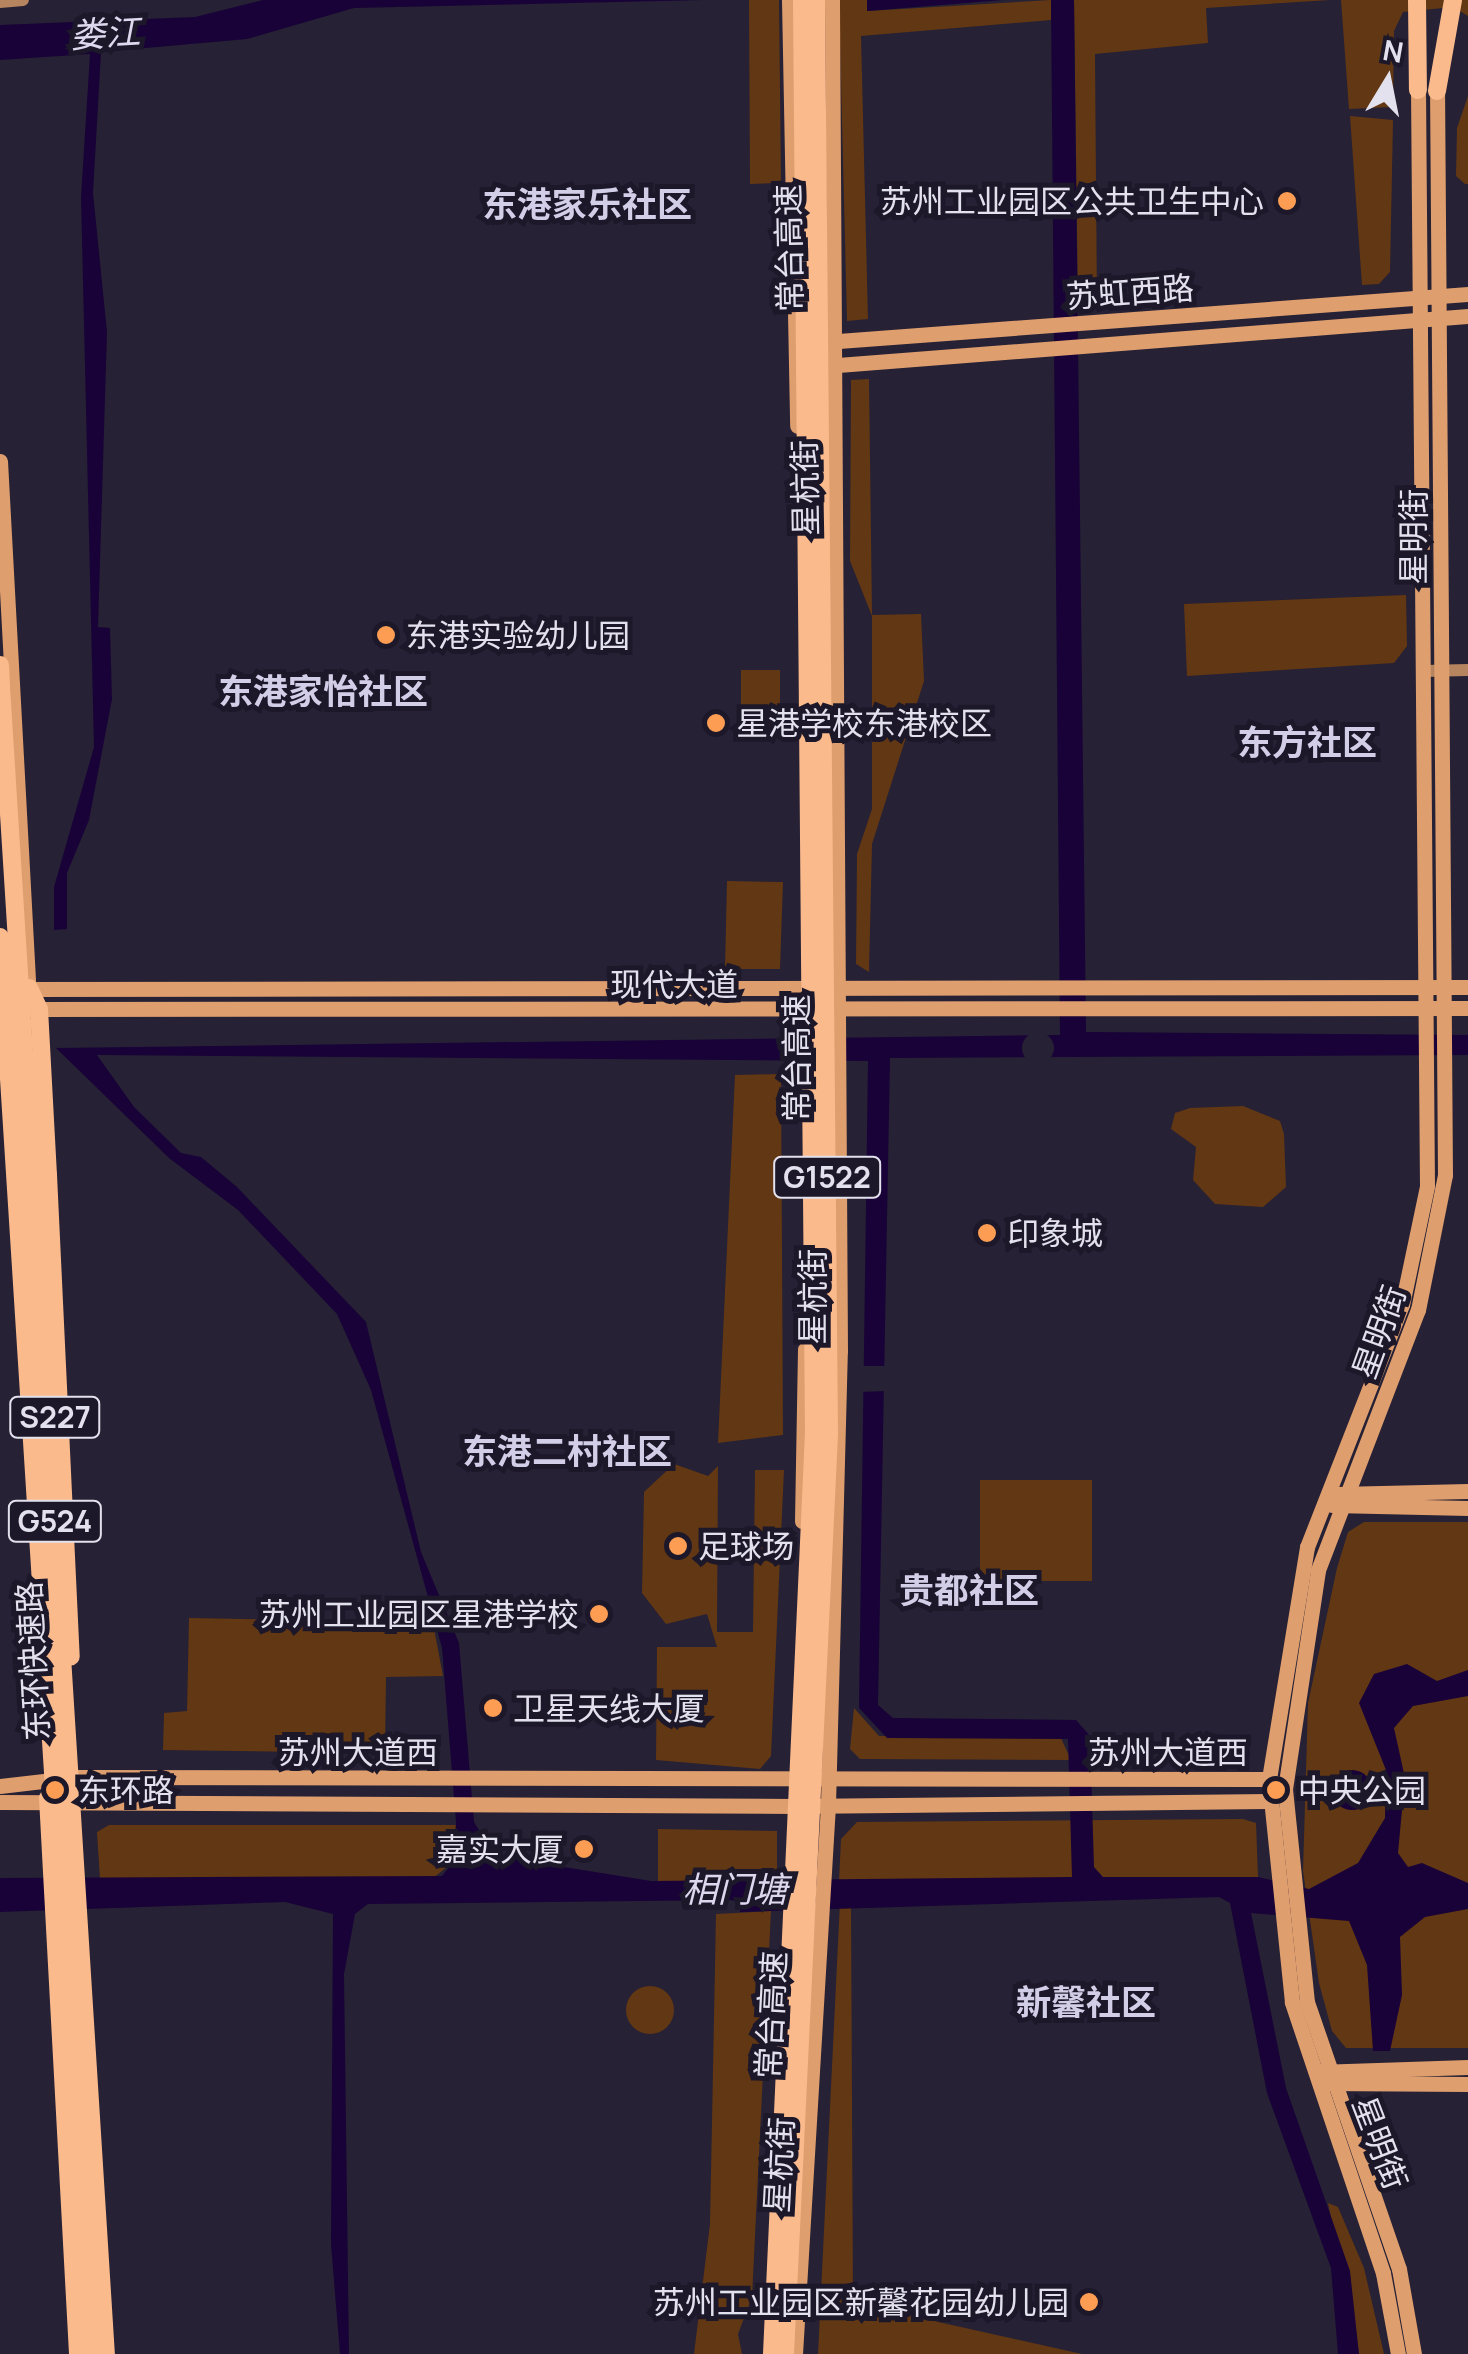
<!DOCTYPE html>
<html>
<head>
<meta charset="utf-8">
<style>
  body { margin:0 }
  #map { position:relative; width:1468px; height:2354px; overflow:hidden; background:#262134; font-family:Manrope,"Noto Sans SC",sans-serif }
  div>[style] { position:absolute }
  .green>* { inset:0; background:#623713 }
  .round { border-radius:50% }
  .water>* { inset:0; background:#180238 }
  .pier>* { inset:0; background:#262134 }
  .secondary>* { height:12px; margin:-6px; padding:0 6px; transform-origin:6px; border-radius:6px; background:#b6845f }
  .primary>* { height:15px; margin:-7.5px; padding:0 7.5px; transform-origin:7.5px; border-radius:7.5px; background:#df9e6e }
  .highway>* { height:18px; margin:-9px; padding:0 9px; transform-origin:9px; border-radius:9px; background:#faba8c }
  .highway-bridge>* { height:18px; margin:-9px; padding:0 9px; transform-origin:9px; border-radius:9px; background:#faba8c }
  .dots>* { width:28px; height:28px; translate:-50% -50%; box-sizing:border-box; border:5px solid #1c182a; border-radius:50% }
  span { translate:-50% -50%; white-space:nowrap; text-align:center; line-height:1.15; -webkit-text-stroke:10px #1c182a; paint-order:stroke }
  .shield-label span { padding:2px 8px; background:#1c182a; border:2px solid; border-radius:8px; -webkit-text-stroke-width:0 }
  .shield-label { font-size:30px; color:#e3e1ed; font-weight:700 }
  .poi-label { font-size:32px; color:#e3e1ed }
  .right { translate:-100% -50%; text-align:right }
  .left { translate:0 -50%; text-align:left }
  .street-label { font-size:32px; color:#e3e1ed }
  .water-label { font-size:35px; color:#ddd8ee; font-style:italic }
  .neighbourhood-label { font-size:35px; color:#d3cee7; font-weight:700 }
  .north { position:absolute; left:1338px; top:30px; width:100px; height:100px; -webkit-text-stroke:8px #1c182a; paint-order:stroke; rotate:10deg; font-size:28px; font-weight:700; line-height:40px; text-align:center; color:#e3e1ed }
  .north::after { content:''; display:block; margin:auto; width:35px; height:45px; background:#e3e1ed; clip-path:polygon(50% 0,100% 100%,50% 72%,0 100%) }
</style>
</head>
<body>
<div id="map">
  <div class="green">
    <i style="clip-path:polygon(749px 0,779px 0,781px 183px,750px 184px)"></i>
    <i style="clip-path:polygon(839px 0,867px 0,868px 11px,1051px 0,1051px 20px,861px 36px,868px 319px,847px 321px)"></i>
    <i style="clip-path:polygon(1074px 0,1330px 0,1206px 8px,1208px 43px,1095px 54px,1097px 307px,1078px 307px)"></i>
    <i style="clip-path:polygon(1341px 0,1468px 0,1468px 16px,1453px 7px,1403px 12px,1394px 31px,1393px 107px,1349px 109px)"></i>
    <i style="clip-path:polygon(1468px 96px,1468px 184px,1465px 184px,1456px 176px,1457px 128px)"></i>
    <i style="clip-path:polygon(1350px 116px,1393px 120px,1390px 272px,1379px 284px,1362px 285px)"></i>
    <i style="clip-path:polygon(869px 379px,872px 615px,921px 614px,924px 681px,872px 844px,869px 972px,856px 964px,857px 854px,872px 809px,872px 616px,850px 561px,851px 380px)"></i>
    <i style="clip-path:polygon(1406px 595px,1407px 646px,1394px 663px,1187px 676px,1184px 604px)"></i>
    <i style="clip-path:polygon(741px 670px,780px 670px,780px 732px,741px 732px)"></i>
    <i style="clip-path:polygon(727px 881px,783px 882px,780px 969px,725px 969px)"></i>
    <i style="clip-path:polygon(781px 1074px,783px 1435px,718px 1443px,735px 1075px)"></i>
    <i style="clip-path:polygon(1243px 1106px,1280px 1121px,1284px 1134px,1286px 1187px,1263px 1207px,1215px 1204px,1193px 1180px,1196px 1147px,1171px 1129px,1175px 1113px,1190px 1108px)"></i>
    <i style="clip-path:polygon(674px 1464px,708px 1476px,718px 1466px,717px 1632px,753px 1632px,755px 1470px,784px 1470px,771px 1756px,760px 1769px,656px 1760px,657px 1647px,717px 1647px,707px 1614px,666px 1624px,642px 1593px,644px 1492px)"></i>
    <i style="clip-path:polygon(980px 1480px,1092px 1480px,1092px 1581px,980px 1581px)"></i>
    <i style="clip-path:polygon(1364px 1522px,1468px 1522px,1468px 2048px,1346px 2048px,1332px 2031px,1319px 1983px,1303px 1871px,1308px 1703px,1337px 1568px,1348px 1532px)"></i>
    <i style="clip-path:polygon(189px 1618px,433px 1623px,443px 1676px,386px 1677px,385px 1753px,163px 1750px,164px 1713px,187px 1711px)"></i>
    <i style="clip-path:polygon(854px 1708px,879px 1736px,1060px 1736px,1071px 1760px,860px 1759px,850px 1749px)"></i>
    <i style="clip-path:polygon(1243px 1819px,1256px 1823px,1258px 1877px,839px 1881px,841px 1839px,857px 1822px)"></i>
    <i style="clip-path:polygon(456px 1825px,454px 1861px,431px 1880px,100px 1879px,97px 1832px,109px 1825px)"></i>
    <i style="clip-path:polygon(658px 1829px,777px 1831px,777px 1881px,658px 1882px)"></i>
    <i style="clip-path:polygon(840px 1902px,851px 1902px,853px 2303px,1082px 2354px,818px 2354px)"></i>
    <i style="clip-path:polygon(771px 1911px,752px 2297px,738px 2334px,742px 2354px,694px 2354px,710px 2224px,716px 1914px)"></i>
    <i class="round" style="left:626px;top:1986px;width:48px;height:48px"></i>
    <i style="clip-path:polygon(1328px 2203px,1338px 2207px,1364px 2268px,1384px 2354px,1359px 2354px)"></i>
  </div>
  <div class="water">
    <i style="clip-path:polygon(263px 0,703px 0,354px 8px,247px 39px,101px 52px,93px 193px,107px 332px,98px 627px,110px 628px,112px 699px,89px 820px,67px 873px,67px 929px,54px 930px,54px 887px,94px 747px,81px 197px,90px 54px,0 60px,0 25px,195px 17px)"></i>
    <i style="clip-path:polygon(867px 0,1003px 0,867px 11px)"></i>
    <i style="clip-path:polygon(evenodd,1051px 0,1074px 0,1086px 1032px,1468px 1035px,1468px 1055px,890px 1058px,878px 1705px,893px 1718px,1076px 1720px,1090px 1736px,1094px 1867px,1103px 1877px,1258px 1877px,1309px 1889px,1358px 1863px,1385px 1818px,1386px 1770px,1359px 1703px,1374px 1674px,1407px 1664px,1437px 1681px,1468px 1670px,1468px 1696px,1413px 1706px,1394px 1728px,1405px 1778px,1398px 1853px,1408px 1867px,1422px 1863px,1468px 1883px,1468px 1909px,1425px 1917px,1400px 1937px,1402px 1995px,1390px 2051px,1373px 2051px,1367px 1965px,1349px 1921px,1251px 1913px,1286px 2088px,1350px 2271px,1359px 2354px,1338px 2354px,1331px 2268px,1267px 2093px,1230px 1903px,1219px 1897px,740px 1912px,740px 1901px,728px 1900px,368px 1904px,355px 1914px,344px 1974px,349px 2354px,340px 2354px,331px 2244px,333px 1914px,285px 1902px,0 1912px,0 1878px,442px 1876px,454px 1861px,456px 1822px,442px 1648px,371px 1390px,337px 1314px,238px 1210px,169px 1158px,56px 1048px,1060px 1035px,1051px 0,97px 1055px,868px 1061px,859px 1708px,887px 1738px,1068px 1739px,1072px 1877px,651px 1881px,495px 1856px,474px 1822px,459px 1643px,421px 1552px,366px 1322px,237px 1187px,201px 1157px,181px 1153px,134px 1107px,97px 1055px)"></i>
    <i class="round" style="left:1332px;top:1770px;width:40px;height:40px"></i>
  </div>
  <div class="pier">
    <i class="round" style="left:1022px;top:1032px;width:32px;height:32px"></i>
    <i style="clip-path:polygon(860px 1366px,888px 1366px,888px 1391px,859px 1392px)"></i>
  </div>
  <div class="secondary">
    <i style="left:0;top:2px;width:23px;rotate:-5deg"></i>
    <i style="left:1424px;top:671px;width:44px;rotate:-1.3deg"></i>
  </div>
  <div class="primary">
    <i style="left:789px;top:0;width:426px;rotate:88.9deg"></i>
    <i style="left:825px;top:342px;width:645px;rotate:-4.27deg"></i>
    <i style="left:825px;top:366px;width:645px;rotate:-4.45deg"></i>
    <i style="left:0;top:461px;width:538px;rotate:86.91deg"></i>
    <i style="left:19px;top:989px;width:1449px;rotate:-0.08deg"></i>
    <i style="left:29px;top:1009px;width:1439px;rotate:-0.04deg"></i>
    <i style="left:1338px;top:1494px;width:130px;rotate:-1.3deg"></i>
    <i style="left:1332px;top:1505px;width:136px;rotate:1.3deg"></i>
    <i style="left:802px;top:1521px;width:172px;rotate:-89deg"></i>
    <i style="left:0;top:1786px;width:79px;rotate:-6.6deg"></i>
    <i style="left:78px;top:1777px;width:1191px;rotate:0.1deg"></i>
    <i style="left:1269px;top:1779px;width:19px;rotate:32deg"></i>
    <i style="left:1285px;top:1789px;width:20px;rotate:143deg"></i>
    <i style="left:1269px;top:1801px;width:475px;rotate:179.4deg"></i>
    <i style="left:794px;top:1806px;width:794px;rotate:-179.71deg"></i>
    <i style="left:1317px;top:2072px;width:151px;rotate:-1.9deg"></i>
    <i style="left:1322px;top:2083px;width:146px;rotate:0.4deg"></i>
    <i style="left:795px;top:2354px;width:550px;rotate:-86.56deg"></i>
    <i style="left:828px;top:1805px;width:454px;rotate:-88.5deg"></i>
    <i style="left:840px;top:1351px;width:1351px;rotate:-90.34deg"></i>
    <i style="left:1398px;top:2354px;width:82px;rotate:-100.5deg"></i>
    <i style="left:1383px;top:2273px;width:286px;rotate:-108.6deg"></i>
    <i style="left:1292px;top:2002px;width:224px;rotate:-95.9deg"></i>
    <i style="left:1269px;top:1779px;width:235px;rotate:-80.7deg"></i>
    <i style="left:1307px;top:1547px;width:260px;rotate:-68.6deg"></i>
    <i style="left:1402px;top:1305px;width:122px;rotate:-78.1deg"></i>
    <i style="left:1427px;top:1186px;width:1096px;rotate:-90.47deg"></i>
    <i style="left:1414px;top:2354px;width:86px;rotate:-100deg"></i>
    <i style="left:1399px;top:2269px;width:282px;rotate:-109deg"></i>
    <i style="left:1307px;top:2002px;width:214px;rotate:-95.9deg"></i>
    <i style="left:1285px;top:1789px;width:221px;rotate:-81.4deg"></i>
    <i style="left:1318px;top:1570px;width:279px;rotate:-69deg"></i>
    <i style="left:1418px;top:1310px;width:138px;rotate:-78.7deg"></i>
    <i style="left:1445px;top:1175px;width:1084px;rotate:-90.42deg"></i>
  </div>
  <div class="highway">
    <i style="left:1417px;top:0;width:90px;rotate:89.4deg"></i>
    <i style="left:1437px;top:91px;width:92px;rotate:-80deg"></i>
    <i style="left:0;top:665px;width:22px;rotate:87deg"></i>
    <i style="left:29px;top:988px;width:23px;rotate:65deg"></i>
    <i style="left:39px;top:1009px;width:166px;rotate:86.9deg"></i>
    <i style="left:48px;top:1798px;width:557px;rotate:86.91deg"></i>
  </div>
  <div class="highway-bridge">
    <i style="left:1px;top:687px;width:1670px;rotate:86.4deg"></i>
    <i style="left:0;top:937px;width:1420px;rotate:86.37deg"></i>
    <i style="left:48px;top:1175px;width:482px;rotate:87.3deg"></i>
    <i style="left:772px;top:2354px;width:921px;rotate:-87.39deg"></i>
    <i style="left:814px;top:1434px;width:1434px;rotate:-90.48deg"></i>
    <i style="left:785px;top:2354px;width:921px;rotate:-87.26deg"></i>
    <i style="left:829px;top:1434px;width:1434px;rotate:-90.52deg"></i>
  </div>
  <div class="dots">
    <i style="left:1287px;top:201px;background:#fc9d53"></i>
    <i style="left:386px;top:635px;background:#fc9d53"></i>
    <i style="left:716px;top:723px;background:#fc9d53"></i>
    <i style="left:987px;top:1233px;background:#fc9d53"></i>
    <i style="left:678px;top:1546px;background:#fc9d53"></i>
    <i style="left:599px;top:1614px;background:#fc9d53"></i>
    <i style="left:493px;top:1708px;background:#fc9d53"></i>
    <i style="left:55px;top:1790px;background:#fc9d53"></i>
    <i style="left:1276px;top:1790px;background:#fc9d53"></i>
    <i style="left:584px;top:1849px;background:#fc9d53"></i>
    <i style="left:1089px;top:2302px;background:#fc9d53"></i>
  </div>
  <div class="shield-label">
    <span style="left:827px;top:1177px">G1522</span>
    <span style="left:55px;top:1417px">S227</span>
    <span style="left:55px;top:1521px">G524</span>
  </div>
  <div class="poi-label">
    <span class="right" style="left:1264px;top:201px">苏州工业园区公共卫生中心</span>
    <span class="left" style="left:406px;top:635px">东港实验幼儿园</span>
    <span class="left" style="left:736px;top:723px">星港学校东港校区</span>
    <span class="left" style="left:1007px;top:1233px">印象城</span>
    <span class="left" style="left:698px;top:1546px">足球场</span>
    <span class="right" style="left:579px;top:1614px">苏州工业园区星港学校</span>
    <span class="left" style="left:513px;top:1708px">卫星天线大厦</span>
    <span class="left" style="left:78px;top:1790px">东环路</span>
    <span class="left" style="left:1298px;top:1790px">中央公园</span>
    <span class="right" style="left:564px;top:1849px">嘉实大厦</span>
    <span class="right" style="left:1069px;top:2302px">苏州工业园区新馨花园幼儿园</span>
  </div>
  <div class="street-label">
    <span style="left:789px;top:248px;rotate:-91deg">常台高速</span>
    <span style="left:1130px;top:292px;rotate:-4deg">苏虹西路</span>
    <span style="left:805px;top:488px;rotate:-91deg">星杭街</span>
    <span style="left:1413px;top:537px;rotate:-90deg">星明街</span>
    <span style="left:674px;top:984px">现代大道</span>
    <span style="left:796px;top:1058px;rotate:-90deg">常台高速</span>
    <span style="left:812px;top:1297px;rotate:-90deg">星杭街</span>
    <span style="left:1379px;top:1332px;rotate:-70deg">星明街</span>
    <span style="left:33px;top:1661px;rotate:-93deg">东环快速路</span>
    <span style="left:358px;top:1752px">苏州大道西</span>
    <span style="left:1168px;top:1752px">苏州大道西</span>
    <span style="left:771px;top:2015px;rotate:-87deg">常台高速</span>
    <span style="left:1380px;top:2143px;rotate:69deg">星明街</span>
    <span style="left:779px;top:2165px;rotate:-87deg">星杭街</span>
  </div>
  <div class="water-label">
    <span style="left:105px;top:33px;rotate:-3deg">娄江</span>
    <span style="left:735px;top:1889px">相门塘</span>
  </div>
  <div class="neighbourhood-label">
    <span style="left:587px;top:204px">东港家乐社区</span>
    <span style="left:323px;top:691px">东港家怡社区</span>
    <span style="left:1307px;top:742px">东方社区</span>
    <span style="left:567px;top:1451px">东港二村社区</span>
    <span style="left:969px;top:1590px">贵都社区</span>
    <span style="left:1086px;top:2002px">新馨社区</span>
  </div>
  <div class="north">N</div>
</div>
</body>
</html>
